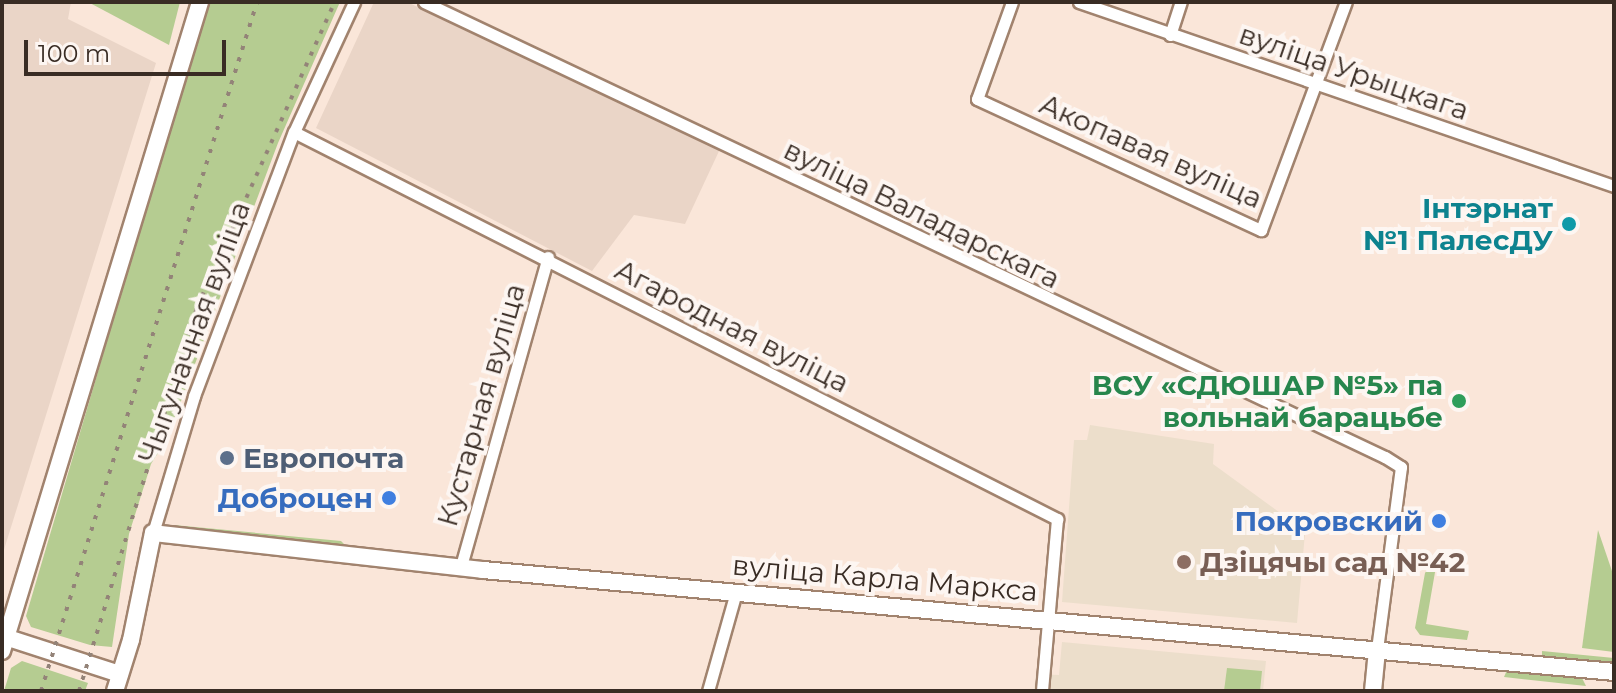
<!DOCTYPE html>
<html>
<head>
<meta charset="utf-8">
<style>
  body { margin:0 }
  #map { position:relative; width:1616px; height:693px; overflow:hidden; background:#fae6d9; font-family:Montserrat,sans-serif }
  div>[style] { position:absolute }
  .industrial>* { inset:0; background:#ead5c7 }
  .education>* { inset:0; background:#ecdecb }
  .green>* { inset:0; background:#b5cc91 }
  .roads { filter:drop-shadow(2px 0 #a1836e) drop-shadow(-2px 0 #a1836e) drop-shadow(0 2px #a1836e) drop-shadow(0 -2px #a1836e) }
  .street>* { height:11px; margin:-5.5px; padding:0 5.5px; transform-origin:5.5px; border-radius:5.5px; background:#fff }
  .secondary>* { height:16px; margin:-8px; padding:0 8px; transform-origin:8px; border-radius:8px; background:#fff }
  .rail>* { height:4px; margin-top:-2px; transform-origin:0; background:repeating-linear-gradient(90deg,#938378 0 4px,transparent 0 12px) }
  .dots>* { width:22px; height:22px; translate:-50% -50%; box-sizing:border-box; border:4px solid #fdf6f2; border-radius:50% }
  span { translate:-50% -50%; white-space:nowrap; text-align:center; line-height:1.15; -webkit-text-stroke:8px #fdf6f2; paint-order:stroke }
  .street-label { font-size:28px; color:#392c24 }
  .culture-label { font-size:28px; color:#0d838f; font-weight:700 }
  .right { translate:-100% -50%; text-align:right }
  .leisure-label { font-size:28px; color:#27864d; font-weight:700 }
  .service-label { font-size:28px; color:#4e5e75; font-weight:700 }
  .left { translate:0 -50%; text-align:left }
  .shop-label { font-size:28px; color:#366cbe; font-weight:700 }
  .education-label { font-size:28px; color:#785e54; font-weight:700 }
  .frame { position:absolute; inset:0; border:4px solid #392c24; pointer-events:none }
  .scale { position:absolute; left:24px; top:40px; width:202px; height:36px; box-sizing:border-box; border:4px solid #392c24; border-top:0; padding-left:10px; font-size:24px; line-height:28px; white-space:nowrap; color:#392c24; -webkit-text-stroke:6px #fdf6f2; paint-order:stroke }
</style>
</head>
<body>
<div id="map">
  <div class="industrial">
    <i style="clip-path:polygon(2px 2px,71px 2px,68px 19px,156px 63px,2px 556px)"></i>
    <i style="clip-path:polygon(374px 2px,407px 2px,720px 149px,685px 224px,634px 215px,592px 271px,316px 128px)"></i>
  </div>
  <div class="education">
    <i style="clip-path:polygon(1090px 425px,1214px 444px,1213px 464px,1294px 523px,1306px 522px,1297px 623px,1062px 602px,1074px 440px,1087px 440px)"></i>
    <i style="clip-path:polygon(1062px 642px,1266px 661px,1263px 691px,1034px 691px,1036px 674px,1059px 675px)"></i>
  </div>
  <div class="green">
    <i style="clip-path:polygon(88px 2px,180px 2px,169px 45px)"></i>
    <i style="clip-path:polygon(207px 2px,340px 2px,278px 143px,166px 441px,151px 464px,129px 534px,112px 647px,90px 645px,31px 627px,26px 616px)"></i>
    <i style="clip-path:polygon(174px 525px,341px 541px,345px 545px,176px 529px)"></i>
    <i style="clip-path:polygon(1598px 530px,1614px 577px,1614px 652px,1582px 648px)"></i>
    <i style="clip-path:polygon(1438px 555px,1426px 624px,1469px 631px,1467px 640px,1420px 635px,1415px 628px,1425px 573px)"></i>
    <i style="clip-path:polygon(1542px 651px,1614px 658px,1614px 664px,1542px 657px)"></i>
    <i style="clip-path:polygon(22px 661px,88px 683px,85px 691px,4px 691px,11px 668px)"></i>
    <i style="clip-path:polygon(1227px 668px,1262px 671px,1260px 691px,1224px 691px)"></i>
    <i style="clip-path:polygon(1507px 670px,1582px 678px,1586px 686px,1504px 677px)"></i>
  </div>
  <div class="roads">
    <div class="street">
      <i style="left:424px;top:2px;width:1063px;rotate:25.34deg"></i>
      <i style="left:1385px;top:457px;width:19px;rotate:32deg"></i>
      <i style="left:1401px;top:467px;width:185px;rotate:97.5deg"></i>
      <i style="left:1012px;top:2px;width:103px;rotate:109.8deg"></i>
      <i style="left:977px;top:99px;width:313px;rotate:24.8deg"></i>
      <i style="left:1261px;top:230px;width:243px;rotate:-69.6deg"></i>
      <i style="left:1079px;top:2px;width:566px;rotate:18.98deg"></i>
      <i style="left:1170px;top:35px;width:35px;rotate:-72deg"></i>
      <i style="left:294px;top:132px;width:856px;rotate:26.89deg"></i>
      <i style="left:1057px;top:519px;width:173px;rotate:95deg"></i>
      <i style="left:153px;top:533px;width:143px;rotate:-73.3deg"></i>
      <i style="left:194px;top:396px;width:282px;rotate:-69.3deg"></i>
      <i style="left:294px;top:132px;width:143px;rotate:-65.2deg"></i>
      <i style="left:461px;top:566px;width:321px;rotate:-74.3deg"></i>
      <i style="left:708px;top:691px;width:103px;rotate:-74.2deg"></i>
    </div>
    <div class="secondary">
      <i style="left:2px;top:636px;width:124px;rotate:17.9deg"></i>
      <i style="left:2px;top:651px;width:679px;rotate:-73.03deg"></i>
      <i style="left:115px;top:691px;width:53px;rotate:-72.6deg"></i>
      <i style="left:131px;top:640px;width:109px;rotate:-78.4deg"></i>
      <i style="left:153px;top:533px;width:332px;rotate:6.4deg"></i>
      <i style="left:483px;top:570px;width:1136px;rotate:5.15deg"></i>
      <i style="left:1373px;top:691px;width:41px;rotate:-84.4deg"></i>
    </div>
  </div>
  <div class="rail">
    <i style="left:41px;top:691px;width:722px;rotate:-72.59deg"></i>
    <i style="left:79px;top:691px;width:402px;rotate:-72.9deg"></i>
    <i style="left:197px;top:307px;width:335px;rotate:-65.7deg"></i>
  </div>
  <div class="dots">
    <i style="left:1569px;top:224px;background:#0f9aa8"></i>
    <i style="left:1459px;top:401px;background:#2e9e5b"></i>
    <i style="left:227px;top:458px;background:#5c6f8a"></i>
    <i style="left:389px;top:498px;background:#3f7fe0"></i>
    <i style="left:1439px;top:521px;background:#3f7fe0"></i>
    <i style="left:1184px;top:562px;background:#8d6e63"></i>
  </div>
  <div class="street-label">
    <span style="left:1354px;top:72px;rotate:19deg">вуліца Урыцкага</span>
    <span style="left:1151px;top:151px;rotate:24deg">Акопавая вуліца</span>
    <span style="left:922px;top:214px;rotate:26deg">вуліца Валадарскага</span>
    <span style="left:732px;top:326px;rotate:27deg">Агародная вуліца</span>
    <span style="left:194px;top:332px;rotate:-70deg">Чыгуначная вуліца</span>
    <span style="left:481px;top:405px;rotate:-74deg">Кустарная вуліца</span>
    <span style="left:885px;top:578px;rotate:5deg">вуліца Карла Маркса</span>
  </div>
  <div class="culture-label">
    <span class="right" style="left:1553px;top:224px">Інтэрнат<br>№1 ПалесДУ</span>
  </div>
  <div class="leisure-label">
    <span class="right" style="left:1443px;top:401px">ВСУ «СДЮШАР №5» па<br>вольнай барацьбе</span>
  </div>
  <div class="service-label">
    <span class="left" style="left:243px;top:458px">Европочта</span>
  </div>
  <div class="shop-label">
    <span class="right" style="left:373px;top:498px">Доброцен</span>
    <span class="right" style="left:1423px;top:521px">Покровский</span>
  </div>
  <div class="education-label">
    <span class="left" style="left:1200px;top:562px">Дзіцячы сад №42</span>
  </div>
  <div class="frame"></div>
  <div class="scale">100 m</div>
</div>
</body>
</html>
